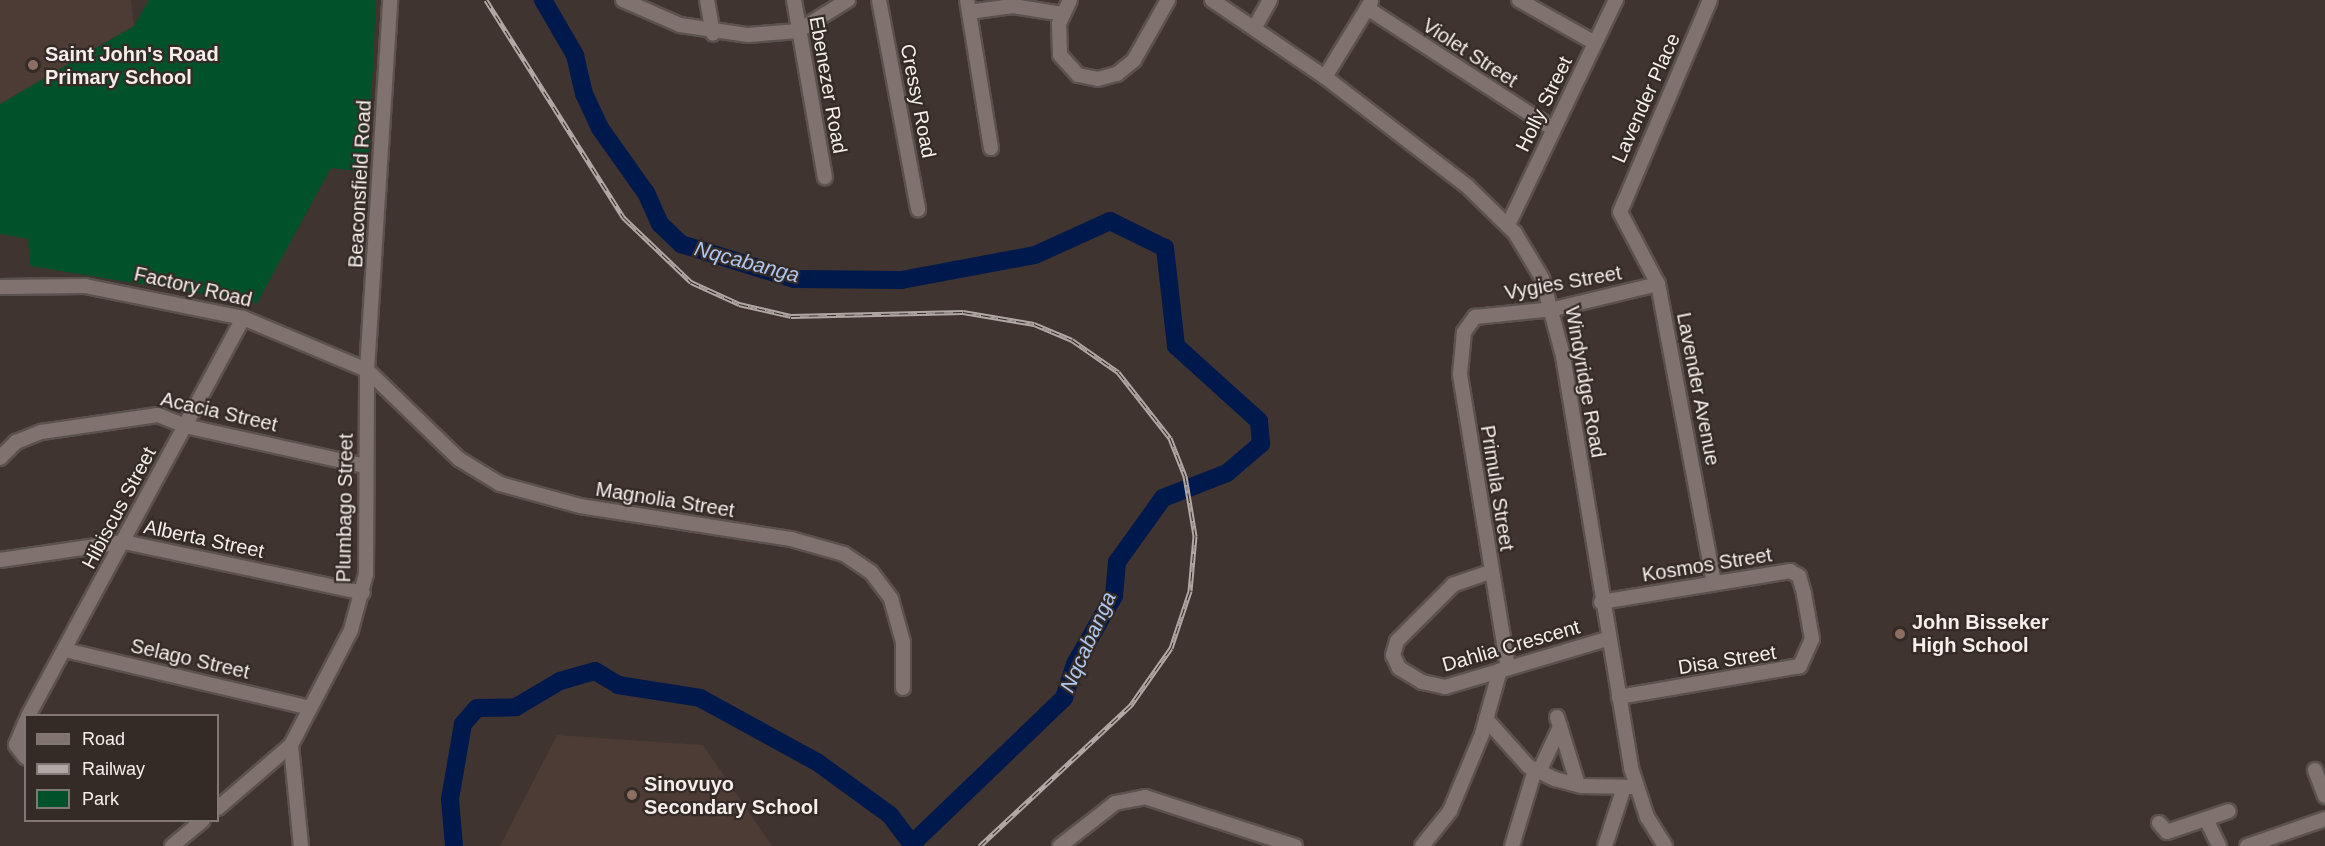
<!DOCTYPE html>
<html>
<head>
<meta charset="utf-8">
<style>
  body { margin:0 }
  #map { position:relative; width:2325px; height:846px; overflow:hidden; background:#3f3430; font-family:Helvetica,sans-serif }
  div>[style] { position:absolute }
  .built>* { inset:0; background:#4d3b35 }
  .green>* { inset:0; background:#01522b }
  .river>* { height:18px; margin:-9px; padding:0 9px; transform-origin:9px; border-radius:9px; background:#00194d }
  .roads { filter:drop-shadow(2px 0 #5b524f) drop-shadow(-2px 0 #5b524f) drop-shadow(0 2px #5b524f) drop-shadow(0 -2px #5b524f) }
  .minor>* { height:14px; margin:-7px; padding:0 7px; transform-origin:7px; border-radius:7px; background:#80736f }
  .rail>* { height:5px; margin-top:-2.5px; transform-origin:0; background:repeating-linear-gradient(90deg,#342a26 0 9px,#b1a8a5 0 18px); box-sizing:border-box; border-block:2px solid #b1a8a5 }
  .dots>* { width:16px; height:16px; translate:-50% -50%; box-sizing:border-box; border:3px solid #342a26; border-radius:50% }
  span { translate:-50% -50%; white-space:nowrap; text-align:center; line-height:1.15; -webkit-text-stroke:4.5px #342a26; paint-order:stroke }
  .street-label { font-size:20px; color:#f5eeeb }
  .poi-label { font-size:20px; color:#f5eeeb; font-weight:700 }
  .left { translate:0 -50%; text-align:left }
  .water-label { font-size:21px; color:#adc7ef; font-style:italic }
  .legend { position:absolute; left:24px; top:714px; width:195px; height:108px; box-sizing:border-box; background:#342a26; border:2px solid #817875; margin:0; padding:8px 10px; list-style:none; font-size:18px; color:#f5eeeb }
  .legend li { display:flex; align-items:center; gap:12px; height:30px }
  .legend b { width:30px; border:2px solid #817875 }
</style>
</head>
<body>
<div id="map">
  <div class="built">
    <i style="clip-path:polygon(0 0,131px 0,134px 26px,0 104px)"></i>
    <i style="clip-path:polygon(557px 735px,703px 745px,772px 846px,500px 846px)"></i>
  </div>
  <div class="green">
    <i style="clip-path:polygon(149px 0,376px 0,368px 172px,331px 168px,257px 303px,30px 266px,28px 239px,0 234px,0 104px,134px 26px)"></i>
  </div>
  <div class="river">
    <i style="left:454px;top:846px;width:47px;rotate:-94.9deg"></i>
    <i style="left:450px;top:799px;width:76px;rotate:-80.2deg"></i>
    <i style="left:463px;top:724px;width:21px;rotate:-49deg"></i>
    <i style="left:477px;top:708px;width:39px;rotate:-1deg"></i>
    <i style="left:516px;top:707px;width:51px;rotate:-30.6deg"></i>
    <i style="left:560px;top:681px;width:36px;rotate:-16deg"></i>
    <i style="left:595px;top:671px;width:27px;rotate:31deg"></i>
    <i style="left:618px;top:685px;width:83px;rotate:9deg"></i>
    <i style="left:700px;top:698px;width:133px;rotate:28.7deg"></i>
    <i style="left:817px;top:762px;width:90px;rotate:36deg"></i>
    <i style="left:890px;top:815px;width:31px;rotate:53deg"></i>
    <i style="left:909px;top:840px;width:8px;rotate:-7deg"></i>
    <i style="left:917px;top:839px;width:204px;rotate:-43.8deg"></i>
    <i style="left:1064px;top:698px;width:36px;rotate:-72deg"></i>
    <i style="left:1075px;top:664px;width:78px;rotate:-60.2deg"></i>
    <i style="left:1114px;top:596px;width:34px;rotate:-85deg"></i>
    <i style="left:1117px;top:562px;width:79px;rotate:-54.3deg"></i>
    <i style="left:1163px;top:498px;width:69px;rotate:-21.3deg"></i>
    <i style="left:1227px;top:473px;width:45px;rotate:-40.5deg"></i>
    <i style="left:1261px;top:444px;width:23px;rotate:-95deg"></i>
    <i style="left:1259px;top:421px;width:112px;rotate:-137.9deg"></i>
    <i style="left:1176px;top:346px;width:99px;rotate:-96.4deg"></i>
    <i style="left:1165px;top:248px;width:61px;rotate:-153.9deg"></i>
    <i style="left:1110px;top:221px;width:82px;rotate:155.6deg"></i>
    <i style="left:1035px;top:255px;width:136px;rotate:169.4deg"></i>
    <i style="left:901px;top:280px;width:107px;rotate:-179.5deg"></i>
    <i style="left:794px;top:279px;width:118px;rotate:-162.8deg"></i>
    <i style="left:681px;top:244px;width:29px;rotate:-136deg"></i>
    <i style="left:660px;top:224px;width:34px;rotate:-114deg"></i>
    <i style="left:646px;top:193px;width:80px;rotate:-125.3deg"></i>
    <i style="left:600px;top:128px;width:38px;rotate:-115deg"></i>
    <i style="left:584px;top:94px;width:40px;rotate:-103deg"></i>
    <i style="left:575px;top:55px;width:64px;rotate:-120.2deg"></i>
  </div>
  <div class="roads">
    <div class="minor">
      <i style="left:623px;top:0;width:62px;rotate:23.7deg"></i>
      <i style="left:680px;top:25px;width:69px;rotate:8.4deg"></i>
      <i style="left:748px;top:35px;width:50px;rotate:-4.6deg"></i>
      <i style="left:798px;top:31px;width:59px;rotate:-31.8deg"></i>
      <i style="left:707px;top:0;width:34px;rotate:80deg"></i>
      <i style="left:794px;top:0;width:180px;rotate:80.1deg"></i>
      <i style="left:879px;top:0;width:213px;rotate:79.4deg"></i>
      <i style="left:967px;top:0;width:150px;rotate:80.8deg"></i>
      <i style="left:1070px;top:0;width:26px;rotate:115deg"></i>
      <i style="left:1059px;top:24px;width:31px;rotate:88deg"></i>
      <i style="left:1060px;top:55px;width:27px;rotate:48deg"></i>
      <i style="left:1078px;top:75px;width:20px;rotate:11deg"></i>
      <i style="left:1098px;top:79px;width:20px;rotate:-15deg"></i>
      <i style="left:1117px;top:74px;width:22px;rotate:-39deg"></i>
      <i style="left:1134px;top:60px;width:69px;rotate:-60.5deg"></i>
      <i style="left:1212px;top:0;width:137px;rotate:34.3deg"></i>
      <i style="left:1325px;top:77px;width:178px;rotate:37.5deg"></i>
      <i style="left:1466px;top:185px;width:69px;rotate:44.4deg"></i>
      <i style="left:1515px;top:233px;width:52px;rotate:59deg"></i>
      <i style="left:1542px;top:278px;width:81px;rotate:74.9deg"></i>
      <i style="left:1563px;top:356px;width:418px;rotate:80.6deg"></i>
      <i style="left:1631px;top:768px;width:52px;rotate:71.9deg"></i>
      <i style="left:1647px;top:817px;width:34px;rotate:58deg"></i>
      <i style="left:1519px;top:0;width:87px;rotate:29.5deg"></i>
      <i style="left:1710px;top:0;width:230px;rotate:113deg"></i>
      <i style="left:1620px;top:212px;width:81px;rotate:62.2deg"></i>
      <i style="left:1658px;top:284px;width:303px;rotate:79.4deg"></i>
      <i style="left:1367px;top:8px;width:221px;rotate:33deg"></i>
      <i style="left:969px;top:12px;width:44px;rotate:-7.8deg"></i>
      <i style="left:1013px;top:6px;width:51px;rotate:9.1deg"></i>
      <i style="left:1255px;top:27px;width:31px;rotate:-61deg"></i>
      <i style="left:1325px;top:77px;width:88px;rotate:-58.5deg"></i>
      <i style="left:1508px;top:225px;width:250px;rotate:-64.4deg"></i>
      <i style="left:0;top:287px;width:85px;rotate:-0.7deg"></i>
      <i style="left:85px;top:286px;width:161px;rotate:11.4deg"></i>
      <i style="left:243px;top:318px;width:134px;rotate:22.8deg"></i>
      <i style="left:367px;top:370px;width:128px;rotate:44.1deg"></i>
      <i style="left:459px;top:459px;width:48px;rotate:31.4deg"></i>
      <i style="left:500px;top:484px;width:83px;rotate:15.4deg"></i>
      <i style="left:580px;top:506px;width:214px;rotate:8.9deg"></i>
      <i style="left:791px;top:539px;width:55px;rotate:15.8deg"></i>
      <i style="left:844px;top:554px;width:32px;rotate:34deg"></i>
      <i style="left:871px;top:572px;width:34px;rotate:53deg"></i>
      <i style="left:891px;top:599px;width:45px;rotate:74.4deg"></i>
      <i style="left:903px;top:642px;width:46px;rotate:90deg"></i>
      <i style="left:0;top:458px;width:23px;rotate:-45deg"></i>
      <i style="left:16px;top:442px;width:27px;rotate:-22deg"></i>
      <i style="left:41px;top:432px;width:118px;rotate:-8.3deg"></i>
      <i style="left:158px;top:415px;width:29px;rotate:22deg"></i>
      <i style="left:185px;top:426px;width:184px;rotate:12.5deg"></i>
      <i style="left:0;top:560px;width:125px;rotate:-8.3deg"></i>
      <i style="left:124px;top:542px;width:244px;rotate:12deg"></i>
      <i style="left:1490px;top:572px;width:39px;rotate:161deg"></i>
      <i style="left:1453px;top:585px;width:79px;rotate:135deg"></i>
      <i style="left:1397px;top:641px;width:15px;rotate:106deg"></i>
      <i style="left:1393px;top:655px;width:14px;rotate:65deg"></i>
      <i style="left:1399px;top:668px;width:27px;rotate:31deg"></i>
      <i style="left:1422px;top:682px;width:24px;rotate:12deg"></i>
      <i style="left:1445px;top:687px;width:169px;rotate:-16.5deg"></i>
      <i style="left:1601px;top:602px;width:192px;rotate:-9.3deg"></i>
      <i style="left:1790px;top:571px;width:10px;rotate:29deg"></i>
      <i style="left:1799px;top:576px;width:19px;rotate:74deg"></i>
      <i style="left:1804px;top:594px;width:46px;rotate:79.9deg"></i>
      <i style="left:1812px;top:639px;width:30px;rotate:114deg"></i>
      <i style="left:1800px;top:666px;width:184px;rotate:170.3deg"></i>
      <i style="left:65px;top:650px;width:249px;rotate:13.3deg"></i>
      <i style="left:1508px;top:668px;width:298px;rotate:-99.3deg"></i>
      <i style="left:1460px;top:374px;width:42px;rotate:-84.6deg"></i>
      <i style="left:1464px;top:332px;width:19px;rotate:-54deg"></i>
      <i style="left:1475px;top:317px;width:79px;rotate:-5.8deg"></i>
      <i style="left:1554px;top:309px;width:107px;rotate:-13.5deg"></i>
      <i style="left:28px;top:716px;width:452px;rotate:-61.6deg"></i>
      <i style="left:1557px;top:717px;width:71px;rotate:72.8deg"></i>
      <i style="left:1486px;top:719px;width:63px;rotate:48.2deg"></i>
      <i style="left:1528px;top:766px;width:30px;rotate:26deg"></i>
      <i style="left:1555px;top:779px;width:28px;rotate:15deg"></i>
      <i style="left:1582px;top:786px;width:53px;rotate:1.1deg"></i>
      <i style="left:26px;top:721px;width:26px;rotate:113deg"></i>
      <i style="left:16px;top:745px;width:16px;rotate:52deg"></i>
      <i style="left:2315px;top:770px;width:28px;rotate:69deg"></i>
      <i style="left:1539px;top:772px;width:50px;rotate:-65deg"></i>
      <i style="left:218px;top:808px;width:96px;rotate:-40.8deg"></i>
      <i style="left:2206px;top:819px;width:30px;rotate:64deg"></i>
      <i style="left:2159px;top:823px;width:12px;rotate:48deg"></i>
      <i style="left:2167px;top:832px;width:65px;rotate:-18.7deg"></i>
      <i style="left:172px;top:846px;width:40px;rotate:-40deg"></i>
      <i style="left:301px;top:846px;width:101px;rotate:-95.7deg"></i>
      <i style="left:291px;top:745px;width:130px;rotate:-62.4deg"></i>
      <i style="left:351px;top:630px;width:58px;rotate:-75deg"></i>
      <i style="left:366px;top:574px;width:204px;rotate:-89.7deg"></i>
      <i style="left:367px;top:370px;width:371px;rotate:-86.4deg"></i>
      <i style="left:1060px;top:846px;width:70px;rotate:-38deg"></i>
      <i style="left:1115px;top:803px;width:31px;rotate:-11deg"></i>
      <i style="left:1145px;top:797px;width:158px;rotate:18.1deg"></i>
      <i style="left:1422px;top:846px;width:45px;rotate:-51.3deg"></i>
      <i style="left:1450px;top:811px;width:83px;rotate:-67.4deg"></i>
      <i style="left:1482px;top:734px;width:66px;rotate:-74.3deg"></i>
      <i style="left:1512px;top:846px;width:79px;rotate:-73.2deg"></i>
      <i style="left:1605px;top:846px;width:62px;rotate:-72.1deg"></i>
      <i style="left:2247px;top:846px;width:83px;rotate:-19.1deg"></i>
    </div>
  </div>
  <div class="rail">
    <i style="left:486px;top:0;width:257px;rotate:57.7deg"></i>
    <i style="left:623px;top:217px;width:94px;rotate:43.7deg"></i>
    <i style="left:691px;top:282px;width:53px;rotate:24.6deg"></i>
    <i style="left:739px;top:304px;width:53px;rotate:13deg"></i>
    <i style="left:791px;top:316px;width:172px;rotate:-1.3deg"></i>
    <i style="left:963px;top:312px;width:72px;rotate:9.6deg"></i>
    <i style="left:1034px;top:324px;width:41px;rotate:22.8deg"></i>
    <i style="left:1072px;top:340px;width:56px;rotate:34.8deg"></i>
    <i style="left:1118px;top:372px;width:84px;rotate:51.8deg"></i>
    <i style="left:1170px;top:438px;width:41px;rotate:68.5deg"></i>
    <i style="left:1185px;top:476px;width:61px;rotate:80.5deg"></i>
    <i style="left:1195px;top:536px;width:55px;rotate:95.2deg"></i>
    <i style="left:1190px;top:591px;width:60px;rotate:108.4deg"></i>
    <i style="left:1171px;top:648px;width:70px;rotate:125.1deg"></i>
    <i style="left:1131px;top:705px;width:207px;rotate:137deg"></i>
  </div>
  <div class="dots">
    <i style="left:33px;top:65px;background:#8d6e63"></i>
    <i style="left:1900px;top:634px;background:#8d6e63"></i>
    <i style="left:632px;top:795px;background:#8d6e63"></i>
  </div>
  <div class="street-label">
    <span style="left:1470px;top:53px;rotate:33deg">Violet Street</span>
    <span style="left:828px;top:85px;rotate:80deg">Ebenezer Road</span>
    <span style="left:1646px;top:98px;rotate:-66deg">Lavender Place</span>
    <span style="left:918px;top:101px;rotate:79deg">Cressy Road</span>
    <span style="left:1544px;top:104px;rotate:-64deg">Holly Street</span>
    <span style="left:360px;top:184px;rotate:-87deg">Beaconsfield Road</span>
    <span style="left:1563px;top:283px;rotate:-10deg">Vygies Street</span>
    <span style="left:193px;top:287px;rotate:13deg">Factory Road</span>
    <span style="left:1585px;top:382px;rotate:80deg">Windyridge Road</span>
    <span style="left:1698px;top:389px;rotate:79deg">Lavender Avenue</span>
    <span style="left:219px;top:412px;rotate:13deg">Acacia Street</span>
    <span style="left:1497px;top:488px;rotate:81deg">Primula Street</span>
    <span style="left:665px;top:500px;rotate:9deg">Magnolia Street</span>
    <span style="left:119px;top:508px;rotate:-62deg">Hibiscus Street</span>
    <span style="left:345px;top:508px;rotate:-89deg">Plumbago Street</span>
    <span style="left:204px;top:539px;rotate:12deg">Alberta Street</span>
    <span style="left:1707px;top:565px;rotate:-9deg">Kosmos Street</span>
    <span style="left:1511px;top:646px;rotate:-16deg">Dahlia Crescent</span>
    <span style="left:190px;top:659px;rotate:13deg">Selago Street</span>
    <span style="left:1727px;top:660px;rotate:-9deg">Disa Street</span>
  </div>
  <div class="poi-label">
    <span class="left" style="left:45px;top:66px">Saint John's Road<br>Primary School</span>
    <span class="left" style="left:1912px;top:634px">John Bisseker<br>High School</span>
    <span class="left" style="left:644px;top:796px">Sinovuyo<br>Secondary School</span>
  </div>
  <div class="water-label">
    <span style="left:747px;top:262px;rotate:15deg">Nqcabanga</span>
    <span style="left:1088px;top:642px;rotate:-66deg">Nqcabanga</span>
  </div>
  <ul class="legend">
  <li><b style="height:8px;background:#80736f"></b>Road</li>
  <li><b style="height:8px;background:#b1a8a5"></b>Railway</li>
  <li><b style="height:16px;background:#01522b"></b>Park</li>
  </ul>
</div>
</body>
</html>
